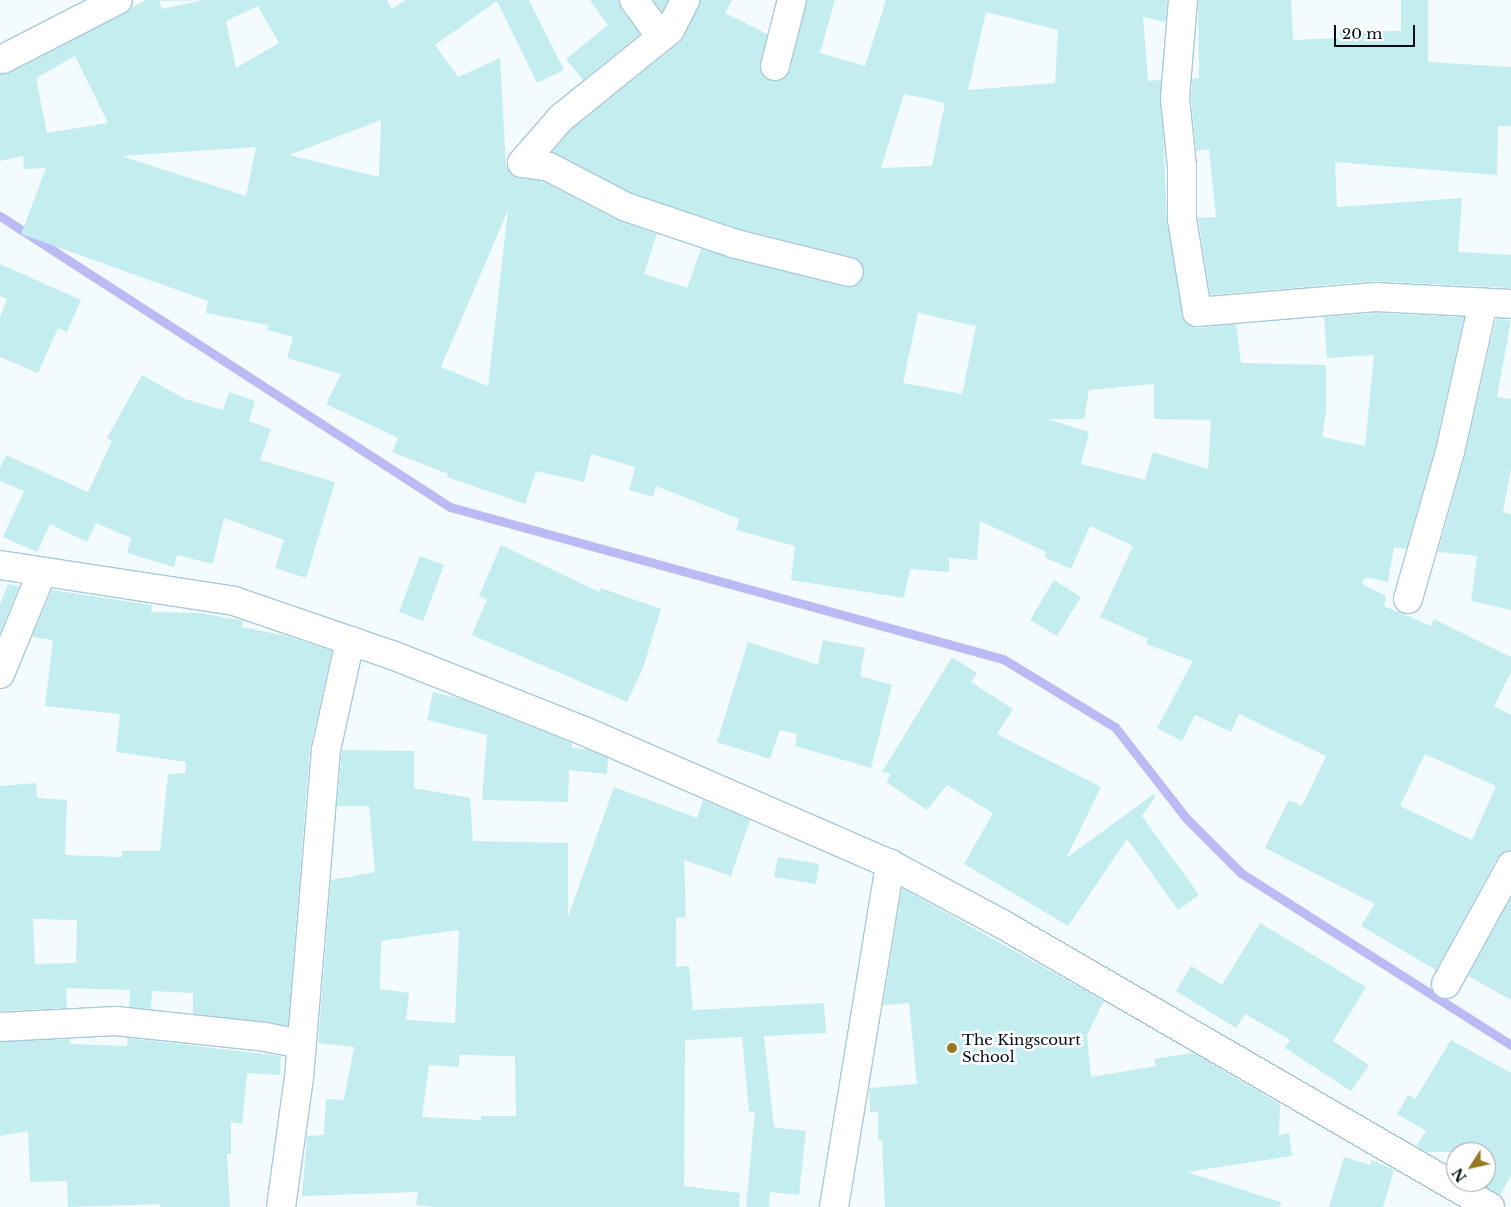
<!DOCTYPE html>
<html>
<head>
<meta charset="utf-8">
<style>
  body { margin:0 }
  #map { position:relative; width:1511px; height:1207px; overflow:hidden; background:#f4fbfe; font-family:"Libre Baskerville",serif }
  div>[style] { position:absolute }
  .stream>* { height:9px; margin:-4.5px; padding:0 4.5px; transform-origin:4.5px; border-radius:4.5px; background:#babbf4 }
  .building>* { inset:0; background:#c4edf0 }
  .roads { filter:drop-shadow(1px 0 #a7c9da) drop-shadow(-1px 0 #a7c9da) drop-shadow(0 1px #a7c9da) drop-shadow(0 -1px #a7c9da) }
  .minor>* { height:28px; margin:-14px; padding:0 14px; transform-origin:14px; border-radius:14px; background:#fff }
  .dots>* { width:14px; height:14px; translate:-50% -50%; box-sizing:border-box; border:2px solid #fff; border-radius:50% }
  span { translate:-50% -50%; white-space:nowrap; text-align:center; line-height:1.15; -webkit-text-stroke:5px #fff; paint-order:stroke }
  .poi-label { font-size:15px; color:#030d13 }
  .left { translate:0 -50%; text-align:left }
  .north { position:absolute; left:1446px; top:1142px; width:50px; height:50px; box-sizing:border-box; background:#fff; border:1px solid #9a9ea1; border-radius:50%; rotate:235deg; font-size:14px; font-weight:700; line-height:20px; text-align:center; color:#030d13 }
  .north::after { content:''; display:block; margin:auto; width:18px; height:22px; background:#957920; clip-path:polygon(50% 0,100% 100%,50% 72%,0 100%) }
  .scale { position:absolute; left:1334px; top:25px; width:81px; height:22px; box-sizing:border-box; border:2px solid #030d13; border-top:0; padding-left:6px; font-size:15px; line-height:18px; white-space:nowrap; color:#030d13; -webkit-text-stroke:4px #fff; paint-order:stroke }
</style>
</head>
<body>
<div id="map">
  <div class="stream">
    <i style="left:0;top:216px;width:536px;rotate:32.89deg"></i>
    <i style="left:450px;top:507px;width:574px;rotate:15.37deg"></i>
    <i style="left:1003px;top:659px;width:131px;rotate:31.3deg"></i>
    <i style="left:1115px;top:727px;width:117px;rotate:52deg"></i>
    <i style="left:1187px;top:819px;width:76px;rotate:45deg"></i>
    <i style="left:1241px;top:873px;width:320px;rotate:32.5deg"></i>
  </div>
  <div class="building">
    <i style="clip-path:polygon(evenodd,146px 0,159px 0,162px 9px,205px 0,387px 0,392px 9px,406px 0,529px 0,564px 70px,537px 83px,497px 1px,435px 45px,458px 77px,500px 58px,506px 165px,511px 174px,544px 182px,619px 221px,657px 234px,644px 274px,687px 288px,701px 249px,845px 287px,860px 283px,864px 275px,860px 261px,853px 257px,740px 229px,632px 193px,552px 152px,572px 129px,680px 42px,700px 0,732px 0,725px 13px,767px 34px,760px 70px,772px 81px,780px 81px,790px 70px,807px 0,835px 0,820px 53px,865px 66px,886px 0,1167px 0,1166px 22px,1143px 17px,1148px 81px,1161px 80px,1167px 221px,1185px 322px,1198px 328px,1236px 324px,1241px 363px,1326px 365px,1326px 412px,1322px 437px,1365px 446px,1374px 355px,1327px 358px,1324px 317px,1375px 313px,1464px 317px,1435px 448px,1406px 549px,1394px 547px,1388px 582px,1365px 577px,1362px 584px,1386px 596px,1384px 606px,1431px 626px,1434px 619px,1511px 657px,1511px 672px,1494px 706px,1511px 715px,1511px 850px,1497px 858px,1436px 970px,1361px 926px,1375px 904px,1265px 848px,1289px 800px,1302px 806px,1326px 756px,1239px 714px,1231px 732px,1195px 715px,1182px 741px,1157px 728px,1193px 661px,1146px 644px,1148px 639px,1100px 617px,1133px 546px,1090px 526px,1071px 569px,1044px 557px,1046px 552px,980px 521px,977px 560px,949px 558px,949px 572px,910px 569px,904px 598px,791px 580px,795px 546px,736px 530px,739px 519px,656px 486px,653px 497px,629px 490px,635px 467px,591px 454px,584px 482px,536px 471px,525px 504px,447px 477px,448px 474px,392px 452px,398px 438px,326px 404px,341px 374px,287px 358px,293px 337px,267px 330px,268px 325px,206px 313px,208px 301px,21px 234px,46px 168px,24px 169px,23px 156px,0 161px,0 74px,10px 73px,146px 0,258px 6px,279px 43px,236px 68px,226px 21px,258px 6px,146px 0,986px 12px,1058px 30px,1055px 83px,968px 90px,986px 12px,146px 0,75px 56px,108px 123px,47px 133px,36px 78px,75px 56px,146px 0,904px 94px,945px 103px,932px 166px,881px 168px,904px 94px,146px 0,381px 120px,379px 177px,289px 155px,381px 120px,146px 0,256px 147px,246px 196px,121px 156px,256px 147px,146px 0,508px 210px,488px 386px,441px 367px,508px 210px,146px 0,918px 313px,976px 326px,962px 394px,903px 383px,918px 313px,146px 0,1154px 384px,1154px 419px,1211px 420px,1208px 469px,1153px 452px,1145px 480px,1081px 464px,1089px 432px,1047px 419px,1084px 419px,1089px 390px,1154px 384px,146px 0,1425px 754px,1496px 786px,1472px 840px,1400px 806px,1425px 754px)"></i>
    <i style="clip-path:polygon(590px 0,619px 0,621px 9px,640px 34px,583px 80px,566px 59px,608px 25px)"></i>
    <i style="clip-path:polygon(653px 0,668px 0,662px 12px)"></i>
    <i style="clip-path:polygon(1198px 0,1291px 0,1293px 40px,1340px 38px,1339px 32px,1401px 31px,1401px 0,1428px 0,1428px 62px,1511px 67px,1511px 126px,1498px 126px,1497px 175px,1335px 162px,1337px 207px,1462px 198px,1458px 252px,1511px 255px,1511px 288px,1374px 281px,1210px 295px,1198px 218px,1216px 217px,1209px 149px,1196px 151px,1191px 98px,1192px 79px,1199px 78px)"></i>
    <i style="clip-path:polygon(0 264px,81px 300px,67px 332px,58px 328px,38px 373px,0 357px,0 317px,7px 299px,0 296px)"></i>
    <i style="clip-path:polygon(1496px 319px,1511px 320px,1497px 397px,1511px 399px,1511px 468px,1503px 512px,1511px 514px,1511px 610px,1471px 601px,1477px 556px,1438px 552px,1465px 455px)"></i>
    <i style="clip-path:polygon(142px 375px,185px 399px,223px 410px,229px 392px,255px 401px,249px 421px,271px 429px,260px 460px,335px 482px,306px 578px,275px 568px,284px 540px,224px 518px,213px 564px,177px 555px,174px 567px,127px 553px,131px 538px,96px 523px,87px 542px,50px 524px,37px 552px,3px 537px,24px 491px,0 481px,0 468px,6px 455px,88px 492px,112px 441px,107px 438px)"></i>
    <i style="clip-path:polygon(501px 545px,599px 592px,601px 588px,661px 609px,643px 668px,627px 702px,472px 635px,487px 599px,479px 596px)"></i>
    <i style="clip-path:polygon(420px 556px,444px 565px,423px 621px,399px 612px)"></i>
    <i style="clip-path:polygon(1054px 580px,1081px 597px,1057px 636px,1030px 620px)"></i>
    <i style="clip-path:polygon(8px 584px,19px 586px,0 633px,0 604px)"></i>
    <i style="clip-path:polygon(evenodd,52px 590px,152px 605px,151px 612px,201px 613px,243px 621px,242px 627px,287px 636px,332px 651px,310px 749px,288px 1026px,193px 1014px,193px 993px,152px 991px,151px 1009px,129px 1007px,130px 990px,66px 988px,67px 1008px,0 1011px,0 786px,36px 783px,37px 798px,67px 800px,65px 855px,122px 857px,122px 851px,160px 851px,168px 774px,185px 773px,186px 762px,116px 752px,120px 714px,45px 706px,53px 640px,32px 637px,52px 590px,33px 919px,77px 920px,76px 963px,35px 964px,33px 919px)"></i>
    <i style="clip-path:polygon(823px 640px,865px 648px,860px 676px,892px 685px,871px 768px,795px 746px,797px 734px,780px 730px,770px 759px,717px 742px,748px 642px,818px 665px)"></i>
    <i style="clip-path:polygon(952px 657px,977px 673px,971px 682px,1013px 709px,997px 734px,1101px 787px,1066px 858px,1154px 794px,1156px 796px,1142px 816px,1199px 895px,1178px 910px,1127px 839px,1068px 926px,964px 864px,993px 813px,947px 785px,927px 810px,886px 782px,891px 774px,882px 772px)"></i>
    <i style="clip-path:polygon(433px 692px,461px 699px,572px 743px,572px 748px,587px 749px,608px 758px,607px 774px,569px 770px,568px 802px,482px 800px,487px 735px,427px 720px)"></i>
    <i style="clip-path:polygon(evenodd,342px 750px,414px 751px,414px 788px,470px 798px,473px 841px,568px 843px,568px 917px,614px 787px,697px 818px,703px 800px,750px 820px,731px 876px,684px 860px,686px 917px,676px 918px,676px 967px,689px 966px,693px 1010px,824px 1003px,826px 1033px,764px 1036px,774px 1127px,806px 1131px,799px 1195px,770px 1192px,769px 1207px,746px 1207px,755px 1111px,749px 1112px,742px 1037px,685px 1040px,684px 1186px,740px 1193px,739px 1207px,435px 1207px,416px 1205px,418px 1192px,302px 1196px,307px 1136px,324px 1135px,326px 1099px,344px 1100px,354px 1047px,318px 1043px,331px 880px,375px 872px,369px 806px,337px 806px,342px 750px,459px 930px,455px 1023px,406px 1020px,409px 993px,380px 989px,381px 941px,459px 930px,342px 750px,459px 1055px,515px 1056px,516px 1116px,481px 1116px,481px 1120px,422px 1117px,429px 1065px,459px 1067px,459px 1055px)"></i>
    <i style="clip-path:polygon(778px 857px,819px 864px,816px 884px,774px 877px)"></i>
    <i style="clip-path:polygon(902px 888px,1104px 1001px,1087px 1035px,1091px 1077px,1156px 1066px,1154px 1059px,1193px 1053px,1280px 1104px,1279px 1135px,1289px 1133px,1292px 1156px,1187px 1172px,1281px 1202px,1280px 1207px,885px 1207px,882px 1140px,878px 1140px,878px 1112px,870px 1112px,869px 1088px,917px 1084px,909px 1003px,883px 1005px)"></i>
    <i style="clip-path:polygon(1511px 898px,1511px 1000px,1468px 976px)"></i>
    <i style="clip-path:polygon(1260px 923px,1366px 987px,1333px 1041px,1369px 1065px,1351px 1091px,1285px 1048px,1290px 1040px,1245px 1014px,1236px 1028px,1176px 991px,1191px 966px,1222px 985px)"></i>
    <i style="clip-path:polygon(128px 1038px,281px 1056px,280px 1075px,247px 1073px,242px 1124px,231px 1122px,231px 1154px,227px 1154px,230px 1207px,160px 1207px,160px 1204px,68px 1207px,67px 1181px,30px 1182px,28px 1131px,0 1136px,0 1042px,70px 1039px,70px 1044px,127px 1046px)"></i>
    <i style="clip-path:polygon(1451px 1040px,1511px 1073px,1511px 1176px,1500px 1195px,1486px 1187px,1486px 1152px,1426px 1152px,1416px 1146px,1426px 1131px,1397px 1114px,1408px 1095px,1415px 1099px)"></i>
    <i style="clip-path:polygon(1344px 1157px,1370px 1165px,1372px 1160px,1394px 1170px,1383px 1207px,1329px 1207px)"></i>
  </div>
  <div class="roads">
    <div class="minor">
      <i style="left:634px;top:0;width:46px;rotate:53.9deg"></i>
      <i style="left:1183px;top:0;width:98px;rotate:94.7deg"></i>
      <i style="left:1175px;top:98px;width:69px;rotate:84.2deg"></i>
      <i style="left:1182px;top:167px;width:52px;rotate:90deg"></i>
      <i style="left:1182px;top:219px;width:94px;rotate:80.8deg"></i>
      <i style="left:1197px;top:312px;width:179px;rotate:-4.8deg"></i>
      <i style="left:1375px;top:297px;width:136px;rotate:2.9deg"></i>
      <i style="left:3px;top:59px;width:129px;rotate:-27.2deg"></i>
      <i style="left:775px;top:66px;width:68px;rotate:-75.6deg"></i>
      <i style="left:522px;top:163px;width:27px;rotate:8deg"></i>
      <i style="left:549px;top:167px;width:87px;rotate:27.5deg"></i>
      <i style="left:626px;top:207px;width:116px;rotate:18.6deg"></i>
      <i style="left:736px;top:244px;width:116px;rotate:13.9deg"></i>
      <i style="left:522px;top:163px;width:60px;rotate:-49.1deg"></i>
      <i style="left:561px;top:118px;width:140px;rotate:-38.9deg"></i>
      <i style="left:670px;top:30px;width:34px;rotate:-63deg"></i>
      <i style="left:0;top:565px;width:237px;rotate:8.7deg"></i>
      <i style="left:234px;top:601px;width:167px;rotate:18.9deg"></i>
      <i style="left:392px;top:655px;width:206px;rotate:21.6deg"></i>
      <i style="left:584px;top:731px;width:334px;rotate:23.5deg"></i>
      <i style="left:890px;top:864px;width:127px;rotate:28.2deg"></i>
      <i style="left:1002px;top:924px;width:564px;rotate:30.11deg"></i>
      <i style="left:1408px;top:599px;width:153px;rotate:-74.1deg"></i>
      <i style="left:1450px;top:452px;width:153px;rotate:-77.5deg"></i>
      <i style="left:0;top:674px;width:110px;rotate:-67.6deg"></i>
      <i style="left:1446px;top:984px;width:135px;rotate:-61.2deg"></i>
      <i style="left:0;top:1027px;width:116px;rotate:-3deg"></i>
      <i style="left:116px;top:1021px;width:150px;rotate:6.1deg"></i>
      <i style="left:265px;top:1037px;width:36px;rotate:11deg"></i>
      <i style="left:281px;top:1207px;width:130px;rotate:-82.1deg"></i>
      <i style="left:299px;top:1078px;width:329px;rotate:-85.3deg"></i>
      <i style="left:326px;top:750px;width:112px;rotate:-77.6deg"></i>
      <i style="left:834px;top:1207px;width:348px;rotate:-80.7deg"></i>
    </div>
  </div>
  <div class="dots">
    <i style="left:952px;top:1048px;background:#957920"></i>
  </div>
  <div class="poi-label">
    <span class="left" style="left:962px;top:1048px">The Kingscourt<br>School</span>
  </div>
  <div class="north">N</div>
  <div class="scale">20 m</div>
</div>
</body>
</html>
